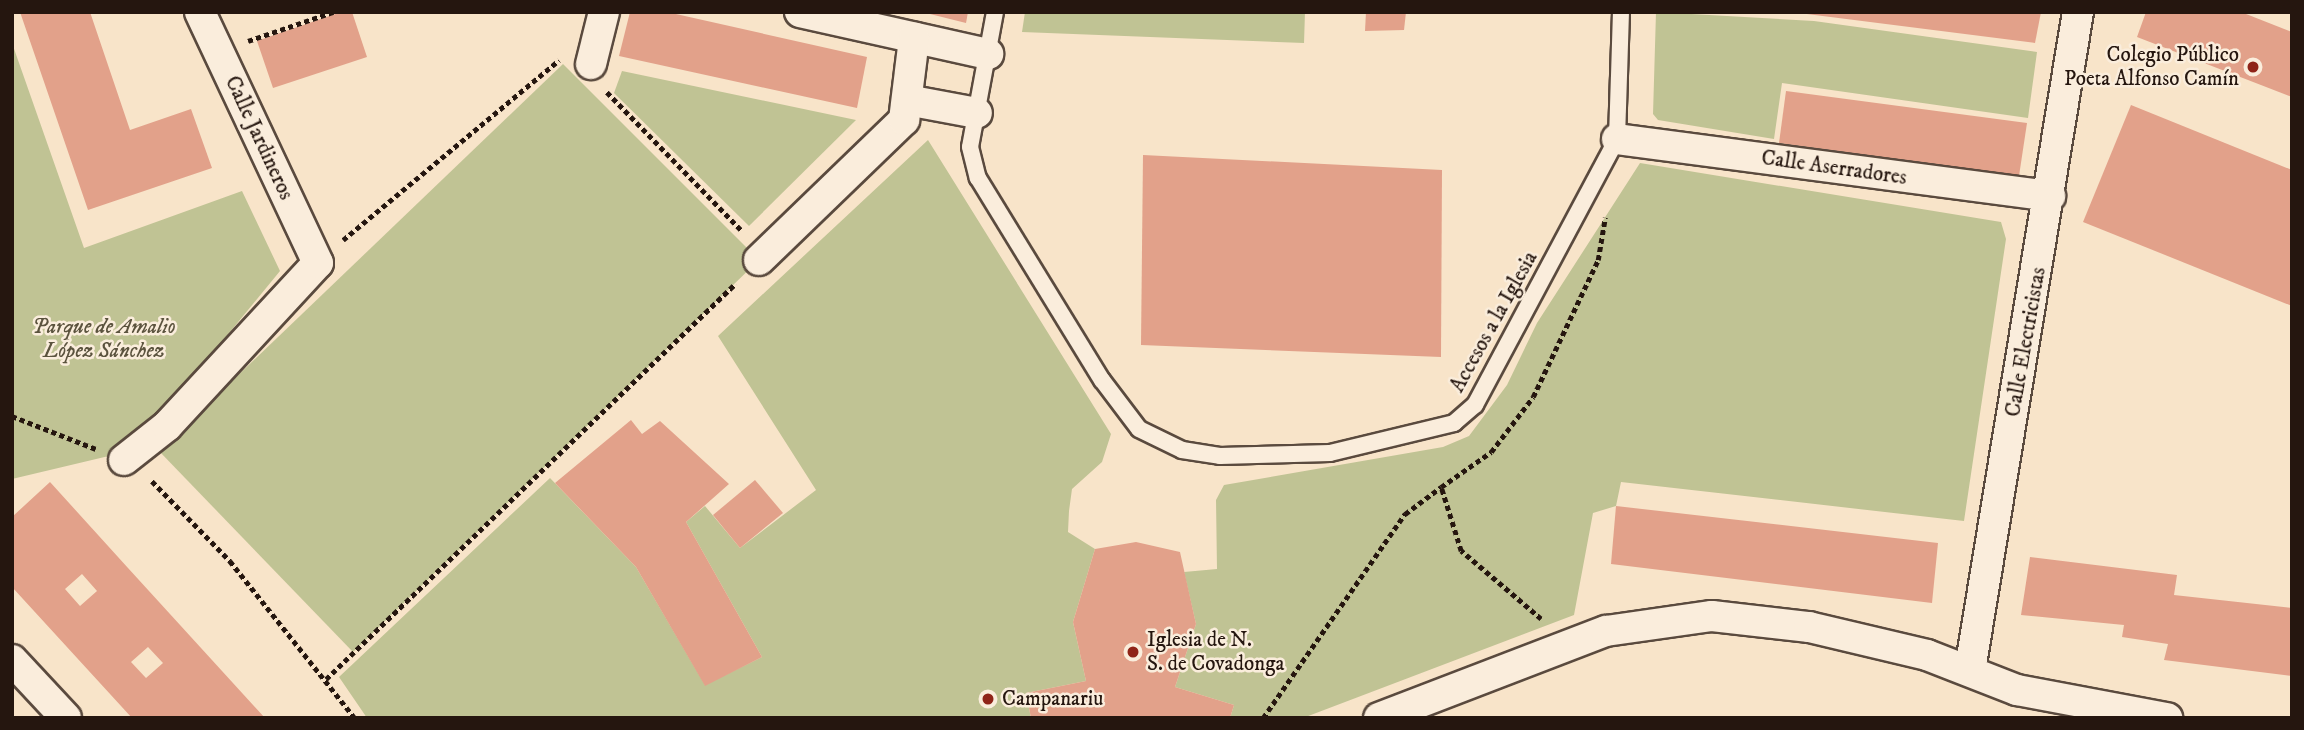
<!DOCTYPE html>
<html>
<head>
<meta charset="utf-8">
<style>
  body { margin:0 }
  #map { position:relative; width:2304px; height:730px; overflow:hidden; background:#f8e4c9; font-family:"IM FELL DW Pica",serif }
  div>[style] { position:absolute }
  .green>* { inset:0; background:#c0c394 }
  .building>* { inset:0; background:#e2a18a }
  .path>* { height:4.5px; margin-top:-2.25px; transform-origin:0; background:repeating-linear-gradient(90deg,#25160f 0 5px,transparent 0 8.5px) }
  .roads { filter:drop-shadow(2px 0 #5a4a3e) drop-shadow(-2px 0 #5a4a3e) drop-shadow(0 2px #5a4a3e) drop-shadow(0 -2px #5a4a3e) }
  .service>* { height:16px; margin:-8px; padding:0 8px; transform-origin:8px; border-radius:8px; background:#faeddc }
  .minor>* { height:30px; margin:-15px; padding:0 15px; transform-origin:15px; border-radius:15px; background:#faeddc }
  .dots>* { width:19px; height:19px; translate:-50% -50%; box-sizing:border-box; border:4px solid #faeddc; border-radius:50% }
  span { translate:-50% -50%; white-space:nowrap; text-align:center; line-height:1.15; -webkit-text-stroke:5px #faeddc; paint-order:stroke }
  .poi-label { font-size:21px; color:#25160f }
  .right { translate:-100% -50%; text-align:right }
  .left { translate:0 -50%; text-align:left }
  .street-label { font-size:21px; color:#25160f }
  .park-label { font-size:21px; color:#5b533e; font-style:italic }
  .frame { position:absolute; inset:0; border:14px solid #25160f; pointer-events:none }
</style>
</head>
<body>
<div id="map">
  <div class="green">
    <i style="clip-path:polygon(1025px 12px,1305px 12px,1304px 43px,1022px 32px)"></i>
    <i style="clip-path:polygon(1656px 12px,1814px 21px,2037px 52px,2028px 118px,1782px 83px,1774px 139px,1658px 120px,1653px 114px)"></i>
    <i style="clip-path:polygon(12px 43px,84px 248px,242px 191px,280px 271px,151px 428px,113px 455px,12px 479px)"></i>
    <i style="clip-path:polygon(563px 64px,759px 260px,353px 652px,159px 451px)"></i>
    <i style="clip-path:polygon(622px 71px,856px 120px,749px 226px,614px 93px)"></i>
    <i style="clip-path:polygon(928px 140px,1111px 434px,1102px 462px,1072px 489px,1069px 511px,1068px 532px,1095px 549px,1073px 622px,1086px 681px,1026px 693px,1031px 718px,367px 718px,339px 677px,550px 478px,636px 567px,705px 685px,762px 657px,686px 522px,705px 506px,740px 548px,816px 490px,718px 336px)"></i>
    <i style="clip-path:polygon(1640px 163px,2001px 222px,2006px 239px,1964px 521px,1621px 482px,1616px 506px,1593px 513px,1574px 615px,1303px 718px,1230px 718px,1234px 705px,1175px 687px,1196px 624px,1184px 572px,1217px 569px,1216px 500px,1224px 485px,1443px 447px,1469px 436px,1507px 385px,1537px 323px)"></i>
  </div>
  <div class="building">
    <i style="clip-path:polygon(20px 12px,90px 12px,130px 130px,191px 109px,212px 168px,88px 210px)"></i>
    <i style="clip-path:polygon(341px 12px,352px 12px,367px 57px,273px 88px,257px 41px)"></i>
    <i style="clip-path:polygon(630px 12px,667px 12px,867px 57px,857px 108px,619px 56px)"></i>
    <i style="clip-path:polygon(922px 12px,968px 12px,966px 23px)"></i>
    <i style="clip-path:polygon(1366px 12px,1406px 12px,1404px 30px,1365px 31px)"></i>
    <i style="clip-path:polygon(1791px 12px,2041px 12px,2035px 43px)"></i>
    <i style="clip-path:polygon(2146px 12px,2241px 12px,2292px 32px,2292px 97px,2137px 37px)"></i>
    <i style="clip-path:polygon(1786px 91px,2027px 123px,2019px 176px,1779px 143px)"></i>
    <i style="clip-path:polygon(2131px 105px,2292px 170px,2292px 306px,2083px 222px)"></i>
    <i style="clip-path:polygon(1143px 155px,1442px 170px,1441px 357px,1141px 345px)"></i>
    <i style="clip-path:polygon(631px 420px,642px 434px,660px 421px,729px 484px,686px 522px,762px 657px,705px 686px,636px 567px,555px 483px)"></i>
    <i style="clip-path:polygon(755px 480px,783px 513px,740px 548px,713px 515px)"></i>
    <i style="clip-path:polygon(evenodd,50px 482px,128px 568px,265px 718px,132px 718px,12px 587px,12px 517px,50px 482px,82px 574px,97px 591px,80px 606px,65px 589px,82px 574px,50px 482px,148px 647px,163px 663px,146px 678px,131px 662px,148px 647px)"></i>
    <i style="clip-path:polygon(1616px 506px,1938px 543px,1932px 603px,1611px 564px)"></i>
    <i style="clip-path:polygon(1136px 542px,1180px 552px,1196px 624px,1175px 687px,1234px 705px,1230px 718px,1031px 718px,1026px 693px,1086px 681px,1073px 622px,1095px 549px)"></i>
    <i style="clip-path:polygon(2030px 557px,2177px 575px,2174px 595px,2292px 608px,2292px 676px,2164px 660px,2168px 644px,2122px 637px,2124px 625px,2021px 615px)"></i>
    <i style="clip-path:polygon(981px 693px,994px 693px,995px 705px,983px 707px)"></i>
  </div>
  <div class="path">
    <i style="left:248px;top:41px;width:90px;rotate:-18.8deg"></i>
    <i style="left:607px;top:92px;width:194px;rotate:45.8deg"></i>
    <i style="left:343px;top:240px;width:281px;rotate:-39.8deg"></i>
    <i style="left:12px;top:416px;width:90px;rotate:21.4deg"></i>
    <i style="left:152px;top:481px;width:112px;rotate:45.7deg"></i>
    <i style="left:230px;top:561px;width:201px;rotate:51.5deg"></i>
    <i style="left:1541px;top:619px;width:105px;rotate:-139.6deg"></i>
    <i style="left:1461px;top:551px;width:67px;rotate:-107.4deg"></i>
    <i style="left:1441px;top:487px;width:61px;rotate:-35deg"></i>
    <i style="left:1491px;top:452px;width:69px;rotate:-52.6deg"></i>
    <i style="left:1533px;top:397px;width:152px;rotate:-64.6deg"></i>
    <i style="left:1598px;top:260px;width:43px;rotate:-80.5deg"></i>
    <i style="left:326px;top:679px;width:569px;rotate:-44deg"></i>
    <i style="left:1263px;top:718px;width:249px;rotate:-55.2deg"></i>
    <i style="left:1405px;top:514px;width:45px;rotate:-36.9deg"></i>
  </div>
  <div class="roads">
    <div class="service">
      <i style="left:995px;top:12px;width:137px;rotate:100.5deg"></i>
      <i style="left:970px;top:147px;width:32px;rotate:76deg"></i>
      <i style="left:978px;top:178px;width:237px;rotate:58.5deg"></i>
      <i style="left:1102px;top:380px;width:61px;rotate:52.9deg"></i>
      <i style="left:1139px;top:429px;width:48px;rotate:26deg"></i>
      <i style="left:1182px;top:450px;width:38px;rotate:9deg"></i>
      <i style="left:1220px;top:456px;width:110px;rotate:-1.6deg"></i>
      <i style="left:1330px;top:453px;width:128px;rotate:-13.6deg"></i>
      <i style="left:1454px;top:423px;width:28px;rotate:-41deg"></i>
      <i style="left:1475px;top:405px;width:302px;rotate:-61.9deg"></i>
      <i style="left:1617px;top:139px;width:127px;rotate:-88.2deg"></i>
    </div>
    <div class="minor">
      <i style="left:800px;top:12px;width:193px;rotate:12.6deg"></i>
      <i style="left:591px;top:64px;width:54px;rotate:-76deg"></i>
      <i style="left:907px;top:100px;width:71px;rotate:10.5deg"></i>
      <i style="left:1617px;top:139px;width:437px;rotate:7.5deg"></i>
      <i style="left:759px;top:260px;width:202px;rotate:-44deg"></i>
      <i style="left:904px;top:120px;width:83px;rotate:-83deg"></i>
      <i style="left:124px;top:460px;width:55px;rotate:-38.3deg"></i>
      <i style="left:167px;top:426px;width:222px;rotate:-47.2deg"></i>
      <i style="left:318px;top:263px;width:277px;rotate:-115.2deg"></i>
      <i style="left:12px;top:660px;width:79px;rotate:47deg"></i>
      <i style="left:1970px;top:670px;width:667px;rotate:-80.68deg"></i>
      <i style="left:1379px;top:718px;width:243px;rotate:-21deg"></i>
      <i style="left:1606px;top:631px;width:107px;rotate:-8.1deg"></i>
      <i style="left:1712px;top:616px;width:98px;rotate:6.5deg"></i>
      <i style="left:1809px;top:627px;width:121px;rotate:13.3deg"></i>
      <i style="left:1927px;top:655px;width:97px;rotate:21.3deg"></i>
      <i style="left:2017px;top:690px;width:153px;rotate:10.6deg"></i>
    </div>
  </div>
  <div class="dots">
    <i style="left:2253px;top:67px;background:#8f2418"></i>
    <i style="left:1133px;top:652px;background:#8f2418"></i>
    <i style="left:988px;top:699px;background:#8f2418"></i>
  </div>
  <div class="poi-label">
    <span class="right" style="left:2239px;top:67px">Colegio Público<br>Poeta Alfonso Camín</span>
    <span class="left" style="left:1147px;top:652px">Iglesia de N.<br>S. de Covadonga</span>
    <span class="left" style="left:1002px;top:699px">Campanariu</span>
  </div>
  <div class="street-label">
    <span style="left:259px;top:138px;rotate:65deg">Calle Jardineros</span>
    <span style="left:1834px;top:168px;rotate:8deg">Calle Aserradores</span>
    <span style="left:1494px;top:322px;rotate:-61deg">Accesos a la Iglesia</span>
    <span style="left:2026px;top:342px;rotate:-80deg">Calle Electricistas</span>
  </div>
  <div class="park-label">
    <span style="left:104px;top:339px">Parque de Amalio<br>López Sánchez</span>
  </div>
  <div class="frame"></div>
</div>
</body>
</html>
